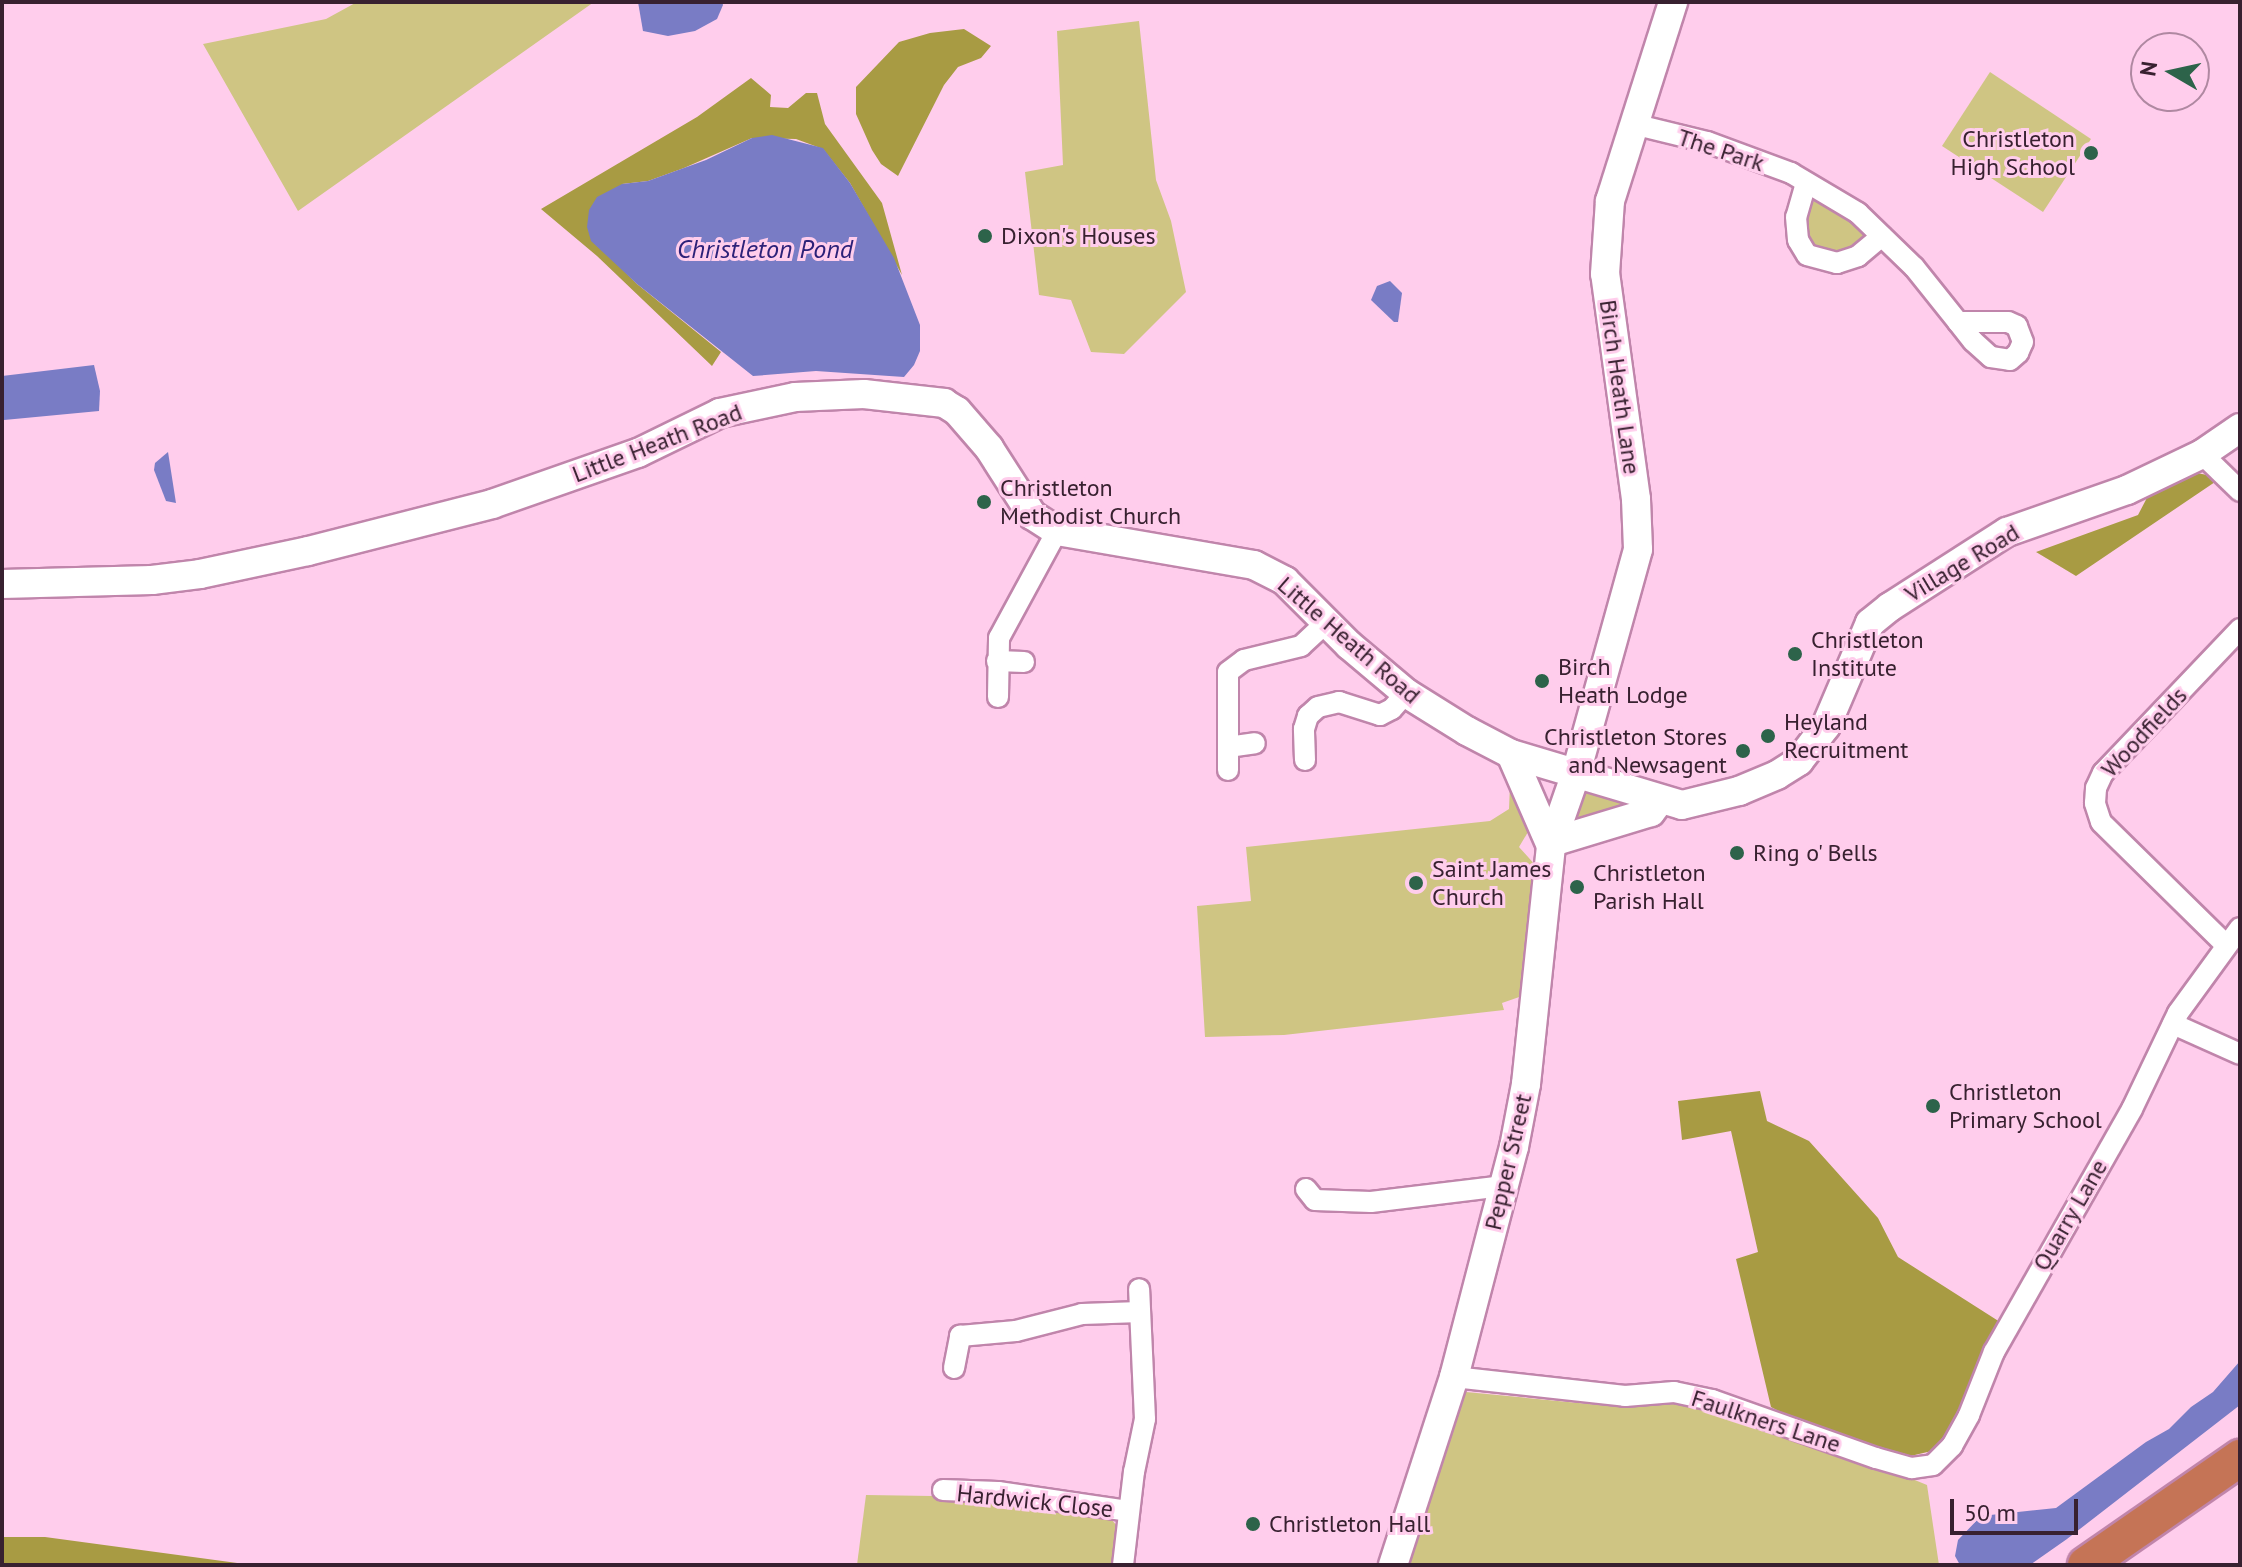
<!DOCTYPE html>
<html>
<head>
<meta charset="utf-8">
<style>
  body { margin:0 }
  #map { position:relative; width:2242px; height:1567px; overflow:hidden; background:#ffcdec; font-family:"PT Sans",sans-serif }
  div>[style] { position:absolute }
  .green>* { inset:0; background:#cfc583 }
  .forest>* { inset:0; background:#a89b43 }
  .water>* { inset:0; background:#797cc5 }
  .roads { filter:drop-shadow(2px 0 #c085ab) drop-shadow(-2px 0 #c085ab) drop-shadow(0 2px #c085ab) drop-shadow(0 -2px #c085ab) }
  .street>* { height:20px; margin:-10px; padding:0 10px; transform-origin:10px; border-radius:10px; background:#fff }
  .secondary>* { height:28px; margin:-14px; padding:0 14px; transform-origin:14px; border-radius:14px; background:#fff }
  .highway>* { height:36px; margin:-18px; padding:0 18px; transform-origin:18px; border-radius:18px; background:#c57456 }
  .dots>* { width:22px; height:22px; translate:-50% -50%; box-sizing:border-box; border:4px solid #ffcdec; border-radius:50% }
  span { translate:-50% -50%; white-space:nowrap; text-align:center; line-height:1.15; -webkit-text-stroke:6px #ffcdec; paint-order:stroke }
  .poi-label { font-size:24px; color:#382130 }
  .right { translate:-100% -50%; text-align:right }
  .left { translate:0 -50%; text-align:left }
  .street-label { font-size:24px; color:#382130 }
  .water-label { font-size:26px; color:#2c2178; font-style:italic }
  .frame { position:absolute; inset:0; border:4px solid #382130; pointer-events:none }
  .north { position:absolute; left:2130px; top:32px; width:80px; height:80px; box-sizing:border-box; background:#ffcdec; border:2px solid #af88a1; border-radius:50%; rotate:279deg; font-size:22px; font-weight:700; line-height:32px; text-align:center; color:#382130 }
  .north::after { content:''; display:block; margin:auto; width:28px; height:36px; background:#2d634a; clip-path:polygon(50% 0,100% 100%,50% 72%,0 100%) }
  .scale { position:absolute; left:1950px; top:1499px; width:128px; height:36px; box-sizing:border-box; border:4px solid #382130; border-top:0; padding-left:10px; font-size:24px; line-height:28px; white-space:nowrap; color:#382130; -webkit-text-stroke:6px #ffcdec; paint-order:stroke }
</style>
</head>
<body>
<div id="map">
  <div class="green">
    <i style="clip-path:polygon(357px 2px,594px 2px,298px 211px,203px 44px,326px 19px)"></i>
    <i style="clip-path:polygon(1139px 21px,1156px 180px,1171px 221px,1186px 292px,1124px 354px,1091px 352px,1071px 300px,1039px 295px,1025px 172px,1063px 165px,1057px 31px)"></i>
    <i style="clip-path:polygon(1990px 72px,2091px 139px,2043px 212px,1942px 146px)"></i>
    <i style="clip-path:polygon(1814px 201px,1832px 204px,1861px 225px,1864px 237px,1859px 246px,1830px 257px,1803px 240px,1805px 209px)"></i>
    <i style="clip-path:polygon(1510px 784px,1520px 803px,1528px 832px,1519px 847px,1537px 867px,1525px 995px,1502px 1003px,1504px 1010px,1284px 1035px,1205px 1037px,1197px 906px,1251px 901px,1246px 847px,1490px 821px,1509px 809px)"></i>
    <i style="clip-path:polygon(1584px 789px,1634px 806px,1570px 824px)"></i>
    <i style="clip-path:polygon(1466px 1392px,1630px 1408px,1665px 1401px,1709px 1406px,1905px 1476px,1927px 1485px,1939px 1565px,1407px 1565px,1457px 1395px)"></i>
    <i style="clip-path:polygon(866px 1495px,998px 1497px,1110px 1518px,1118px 1527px,1114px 1565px,857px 1565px)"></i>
  </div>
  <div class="forest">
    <i style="clip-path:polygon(964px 29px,991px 46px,981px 58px,958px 67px,944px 85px,898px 176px,881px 164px,872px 150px,856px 114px,856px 87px,899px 42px,930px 33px)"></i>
    <i style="clip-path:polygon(751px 78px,771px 95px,770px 107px,788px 108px,806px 93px,817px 93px,825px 124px,882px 203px,902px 275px,850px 183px,823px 149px,796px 139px,752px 138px,684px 168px,648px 181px,622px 184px,618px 265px,637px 284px,721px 352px,712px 366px,597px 256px,541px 209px,697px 117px)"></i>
    <i style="clip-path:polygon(2192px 472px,2207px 475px,2215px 482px,2076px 576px,2036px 552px,2138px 515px,2150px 492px)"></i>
    <i style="clip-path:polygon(1760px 1091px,1767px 1121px,1809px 1141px,1878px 1218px,1898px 1257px,2000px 1322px,1965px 1408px,1936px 1450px,1902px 1458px,1801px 1423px,1771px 1407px,1736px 1259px,1758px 1252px,1731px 1131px,1682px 1140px,1678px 1101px)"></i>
    <i style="clip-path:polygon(2px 1537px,45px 1537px,252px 1565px,2px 1565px)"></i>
  </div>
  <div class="water">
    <i style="clip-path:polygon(638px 2px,722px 2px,723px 5px,717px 19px,695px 31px,668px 36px,643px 31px)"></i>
    <i style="clip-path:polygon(772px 135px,823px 148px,850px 183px,894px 258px,920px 325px,920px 351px,914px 365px,904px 377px,816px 371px,753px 376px,637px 284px,591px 241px,587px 227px,589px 210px,597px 197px,622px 184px,648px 181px,706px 160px,752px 138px)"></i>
    <i style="clip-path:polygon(1390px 281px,1402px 293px,1398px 322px,1394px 322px,1371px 300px,1377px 286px)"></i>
    <i style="clip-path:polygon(94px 365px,100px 391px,99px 411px,4px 420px,2px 376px)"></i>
    <i style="clip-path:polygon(168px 452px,176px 503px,166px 501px,154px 470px,155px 463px)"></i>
    <i style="clip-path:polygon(2240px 1361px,2240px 1405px,2067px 1539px,2030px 1565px,1960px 1565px,1955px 1556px,1958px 1540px,1981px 1516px,2056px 1508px,2146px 1442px,2169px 1429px,2191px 1407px,2213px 1392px)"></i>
  </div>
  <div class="roads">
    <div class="street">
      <i style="left:1633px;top:124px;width:76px;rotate:13.7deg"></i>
      <i style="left:1707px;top:142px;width:90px;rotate:20.3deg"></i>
      <i style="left:1791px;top:173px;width:78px;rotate:30.8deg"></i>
      <i style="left:1858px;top:213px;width:78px;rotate:44deg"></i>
      <i style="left:1914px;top:267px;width:70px;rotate:51.3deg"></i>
      <i style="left:1958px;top:322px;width:24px;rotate:52deg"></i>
      <i style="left:1973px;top:341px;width:24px;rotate:42deg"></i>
      <i style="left:1991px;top:357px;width:19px;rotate:9deg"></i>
      <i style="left:2010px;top:360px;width:11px;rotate:-41deg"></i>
      <i style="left:2018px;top:353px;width:12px;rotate:-66deg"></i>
      <i style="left:2023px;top:342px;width:17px;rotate:-111deg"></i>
      <i style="left:2017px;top:326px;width:10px;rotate:-156deg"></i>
      <i style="left:2008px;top:322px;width:50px;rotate:180deg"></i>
      <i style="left:1806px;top:183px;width:35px;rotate:106deg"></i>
      <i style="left:1796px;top:217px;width:23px;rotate:85deg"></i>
      <i style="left:1798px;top:240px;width:17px;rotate:59deg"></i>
      <i style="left:1807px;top:255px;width:31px;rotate:15deg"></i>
      <i style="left:1837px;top:263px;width:22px;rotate:-18deg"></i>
      <i style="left:1858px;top:256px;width:31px;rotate:-40deg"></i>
      <i style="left:2202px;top:454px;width:53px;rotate:44.2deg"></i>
      <i style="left:997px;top:661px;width:27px;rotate:2deg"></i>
      <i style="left:998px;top:697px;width:59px;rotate:-89deg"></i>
      <i style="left:999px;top:638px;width:122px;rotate:-61.5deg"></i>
      <i style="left:1228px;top:747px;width:27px;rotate:-8deg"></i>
      <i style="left:1305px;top:760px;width:31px;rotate:-92deg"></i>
      <i style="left:1304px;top:729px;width:14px;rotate:-73deg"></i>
      <i style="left:1308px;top:716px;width:13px;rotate:-42deg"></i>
      <i style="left:1318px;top:707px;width:22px;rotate:-13deg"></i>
      <i style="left:1339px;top:702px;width:43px;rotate:17.6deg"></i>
      <i style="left:1380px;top:715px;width:13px;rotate:-27deg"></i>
      <i style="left:1392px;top:709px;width:21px;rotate:-49deg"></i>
      <i style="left:1228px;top:770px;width:98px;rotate:-90deg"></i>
      <i style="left:1228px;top:672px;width:20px;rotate:-37deg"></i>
      <i style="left:1244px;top:660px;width:59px;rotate:-13.8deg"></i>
      <i style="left:1301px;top:646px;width:34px;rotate:-43deg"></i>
      <i style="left:2226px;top:945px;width:175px;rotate:-135.5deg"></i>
      <i style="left:2101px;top:822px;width:20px;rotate:-108deg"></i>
      <i style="left:2095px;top:803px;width:15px;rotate:-86deg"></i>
      <i style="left:2096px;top:788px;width:17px;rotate:-65deg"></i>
      <i style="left:2103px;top:773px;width:199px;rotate:-46.4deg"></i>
      <i style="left:2173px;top:1024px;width:73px;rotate:24.1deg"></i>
      <i style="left:1306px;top:1189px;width:14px;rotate:51deg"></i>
      <i style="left:1315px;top:1200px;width:56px;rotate:2deg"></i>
      <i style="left:1371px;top:1202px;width:134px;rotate:-6.9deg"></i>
      <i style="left:954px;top:1368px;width:33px;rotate:-79deg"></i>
      <i style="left:960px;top:1336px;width:56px;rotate:-5.1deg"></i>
      <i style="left:1016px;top:1331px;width:68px;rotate:-14.4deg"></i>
      <i style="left:1082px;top:1314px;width:58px;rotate:-2deg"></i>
      <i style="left:1454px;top:1377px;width:172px;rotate:6.3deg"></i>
      <i style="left:1625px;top:1396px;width:49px;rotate:-4.7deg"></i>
      <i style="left:1674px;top:1392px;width:39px;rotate:12deg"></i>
      <i style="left:1712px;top:1400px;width:174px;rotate:19.5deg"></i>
      <i style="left:1876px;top:1458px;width:37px;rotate:16deg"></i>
      <i style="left:1912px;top:1468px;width:21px;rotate:-8deg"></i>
      <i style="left:1933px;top:1465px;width:27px;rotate:-45deg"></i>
      <i style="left:1952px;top:1446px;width:35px;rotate:-61deg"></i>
      <i style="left:1969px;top:1415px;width:68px;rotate:-68.4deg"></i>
      <i style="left:1994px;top:1352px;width:279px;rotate:-60.4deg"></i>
      <i style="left:2132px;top:1109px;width:106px;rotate:-64.4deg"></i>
      <i style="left:2178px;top:1013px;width:105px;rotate:-53.9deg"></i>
      <i style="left:943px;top:1490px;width:55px;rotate:2.1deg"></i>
      <i style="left:998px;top:1492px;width:131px;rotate:8.3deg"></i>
      <i style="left:1123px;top:1565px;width:94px;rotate:-83.3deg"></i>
      <i style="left:1134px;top:1472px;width:54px;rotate:-78.3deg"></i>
      <i style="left:1145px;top:1419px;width:130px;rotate:-92.6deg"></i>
    </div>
    <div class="secondary">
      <i style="left:2px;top:584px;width:150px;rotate:-1.5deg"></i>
      <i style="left:152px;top:580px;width:48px;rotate:-7.1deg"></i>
      <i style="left:200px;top:574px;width:110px;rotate:-12deg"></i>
      <i style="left:308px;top:551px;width:190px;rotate:-14.3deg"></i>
      <i style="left:492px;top:504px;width:155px;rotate:-19.3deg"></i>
      <i style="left:638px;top:453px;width:91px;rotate:-26deg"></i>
      <i style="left:720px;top:413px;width:77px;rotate:-12deg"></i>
      <i style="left:795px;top:397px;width:69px;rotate:-2.5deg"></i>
      <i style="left:864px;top:394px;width:81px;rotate:6.4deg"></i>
      <i style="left:944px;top:403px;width:15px;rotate:32deg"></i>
      <i style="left:957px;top:411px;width:49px;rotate:49.1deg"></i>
      <i style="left:989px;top:448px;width:80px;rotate:57.3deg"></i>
      <i style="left:1032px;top:515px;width:30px;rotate:33deg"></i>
      <i style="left:1057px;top:531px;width:200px;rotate:9.8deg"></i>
      <i style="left:1254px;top:565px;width:35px;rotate:27deg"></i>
      <i style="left:1285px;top:581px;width:91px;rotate:45deg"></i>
      <i style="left:1349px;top:645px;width:75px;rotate:40.1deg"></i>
      <i style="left:1406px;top:693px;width:72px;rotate:31.9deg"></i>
      <i style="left:1467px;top:731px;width:50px;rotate:27.6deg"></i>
      <i style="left:1511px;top:754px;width:178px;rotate:16.6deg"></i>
      <i style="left:1682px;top:805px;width:59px;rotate:-13.8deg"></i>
      <i style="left:1739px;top:791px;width:41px;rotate:-22.8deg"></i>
      <i style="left:1777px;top:775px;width:26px;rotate:-32deg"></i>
      <i style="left:1799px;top:761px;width:44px;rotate:-52.4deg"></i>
      <i style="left:1826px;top:726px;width:112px;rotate:-66.9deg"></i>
      <i style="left:1870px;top:623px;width:26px;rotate:-39deg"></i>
      <i style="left:1890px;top:607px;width:139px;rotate:-32.7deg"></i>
      <i style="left:2007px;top:532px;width:127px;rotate:-19.3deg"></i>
      <i style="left:2127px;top:490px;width:83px;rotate:-25.6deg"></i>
      <i style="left:2202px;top:454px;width:46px;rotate:-34.4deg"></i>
      <i style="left:1552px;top:842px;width:73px;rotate:-70.8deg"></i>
      <i style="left:1576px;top:773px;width:232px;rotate:-74.5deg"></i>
      <i style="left:1638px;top:549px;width:50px;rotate:-92.3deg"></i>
      <i style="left:1636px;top:499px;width:227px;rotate:-97.8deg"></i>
      <i style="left:1605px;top:274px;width:73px;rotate:-86.1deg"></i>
      <i style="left:1610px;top:201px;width:209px;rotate:-72.4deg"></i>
      <i style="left:1551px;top:846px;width:4px;rotate:-76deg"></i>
      <i style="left:1552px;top:842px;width:103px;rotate:-16.9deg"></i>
      <i style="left:1651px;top:812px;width:15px;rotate:-53deg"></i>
      <i style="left:1393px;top:1565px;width:198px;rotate:-72deg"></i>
      <i style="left:1454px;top:1377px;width:238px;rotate:-75.4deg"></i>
      <i style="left:1514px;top:1147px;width:64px;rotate:-79.2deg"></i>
      <i style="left:1526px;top:1084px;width:239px;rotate:-84deg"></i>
      <i style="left:1551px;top:846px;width:100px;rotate:-113.5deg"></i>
    </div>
    <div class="highway">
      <i style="left:2086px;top:1565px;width:188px;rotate:-34.8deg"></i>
    </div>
  </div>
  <div class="dots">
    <i style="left:2091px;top:153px;background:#2d634a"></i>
    <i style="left:985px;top:236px;background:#2d634a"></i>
    <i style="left:984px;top:502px;background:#2d634a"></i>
    <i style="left:1795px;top:654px;background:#2d634a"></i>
    <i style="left:1542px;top:681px;background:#2d634a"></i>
    <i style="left:1768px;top:736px;background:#2d634a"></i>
    <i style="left:1743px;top:751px;background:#2d634a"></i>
    <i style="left:1737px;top:853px;background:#2d634a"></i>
    <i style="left:1416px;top:883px;background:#2d634a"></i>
    <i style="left:1577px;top:887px;background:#2d634a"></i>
    <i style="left:1933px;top:1106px;background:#2d634a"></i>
    <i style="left:1253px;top:1524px;background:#2d634a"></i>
  </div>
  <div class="poi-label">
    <span class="right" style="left:2075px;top:153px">Christleton<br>High School</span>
    <span class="left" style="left:1001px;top:236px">Dixon's Houses</span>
    <span class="left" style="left:1000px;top:502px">Christleton<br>Methodist Church</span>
    <span class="left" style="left:1811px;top:654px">Christleton<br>Institute</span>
    <span class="left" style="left:1558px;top:681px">Birch<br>Heath Lodge</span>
    <span class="left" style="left:1784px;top:736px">Heyland<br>Recruitment</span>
    <span class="right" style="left:1727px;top:751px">Christleton Stores<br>and Newsagent</span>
    <span class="left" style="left:1753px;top:853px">Ring o' Bells</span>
    <span class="left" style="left:1432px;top:883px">Saint James<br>Church</span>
    <span class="left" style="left:1593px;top:887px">Christleton<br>Parish Hall</span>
    <span class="left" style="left:1949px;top:1106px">Christleton<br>Primary School</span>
    <span class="left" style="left:1269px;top:1524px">Christleton Hall</span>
  </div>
  <div class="street-label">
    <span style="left:1721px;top:150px;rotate:18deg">The Park</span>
    <span style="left:1620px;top:387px;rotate:82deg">Birch Heath Lane</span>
    <span style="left:657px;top:443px;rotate:-21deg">Little Heath Road</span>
    <span style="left:1962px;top:563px;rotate:-31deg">Village Road</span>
    <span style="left:1349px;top:640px;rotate:41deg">Little Heath Road</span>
    <span style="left:2144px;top:732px;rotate:-47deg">Woodfields</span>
    <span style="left:1508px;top:1162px;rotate:-77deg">Pepper Street</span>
    <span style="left:2070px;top:1215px;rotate:-60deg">Quarry Lane</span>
    <span style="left:1766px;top:1421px;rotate:18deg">Faulkners Lane</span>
    <span style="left:1035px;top:1501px;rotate:6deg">Hardwick Close</span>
  </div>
  <div class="water-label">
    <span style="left:765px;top:249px">Christleton Pond</span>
  </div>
  <div class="frame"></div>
  <div class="north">N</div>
  <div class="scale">50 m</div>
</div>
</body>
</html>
